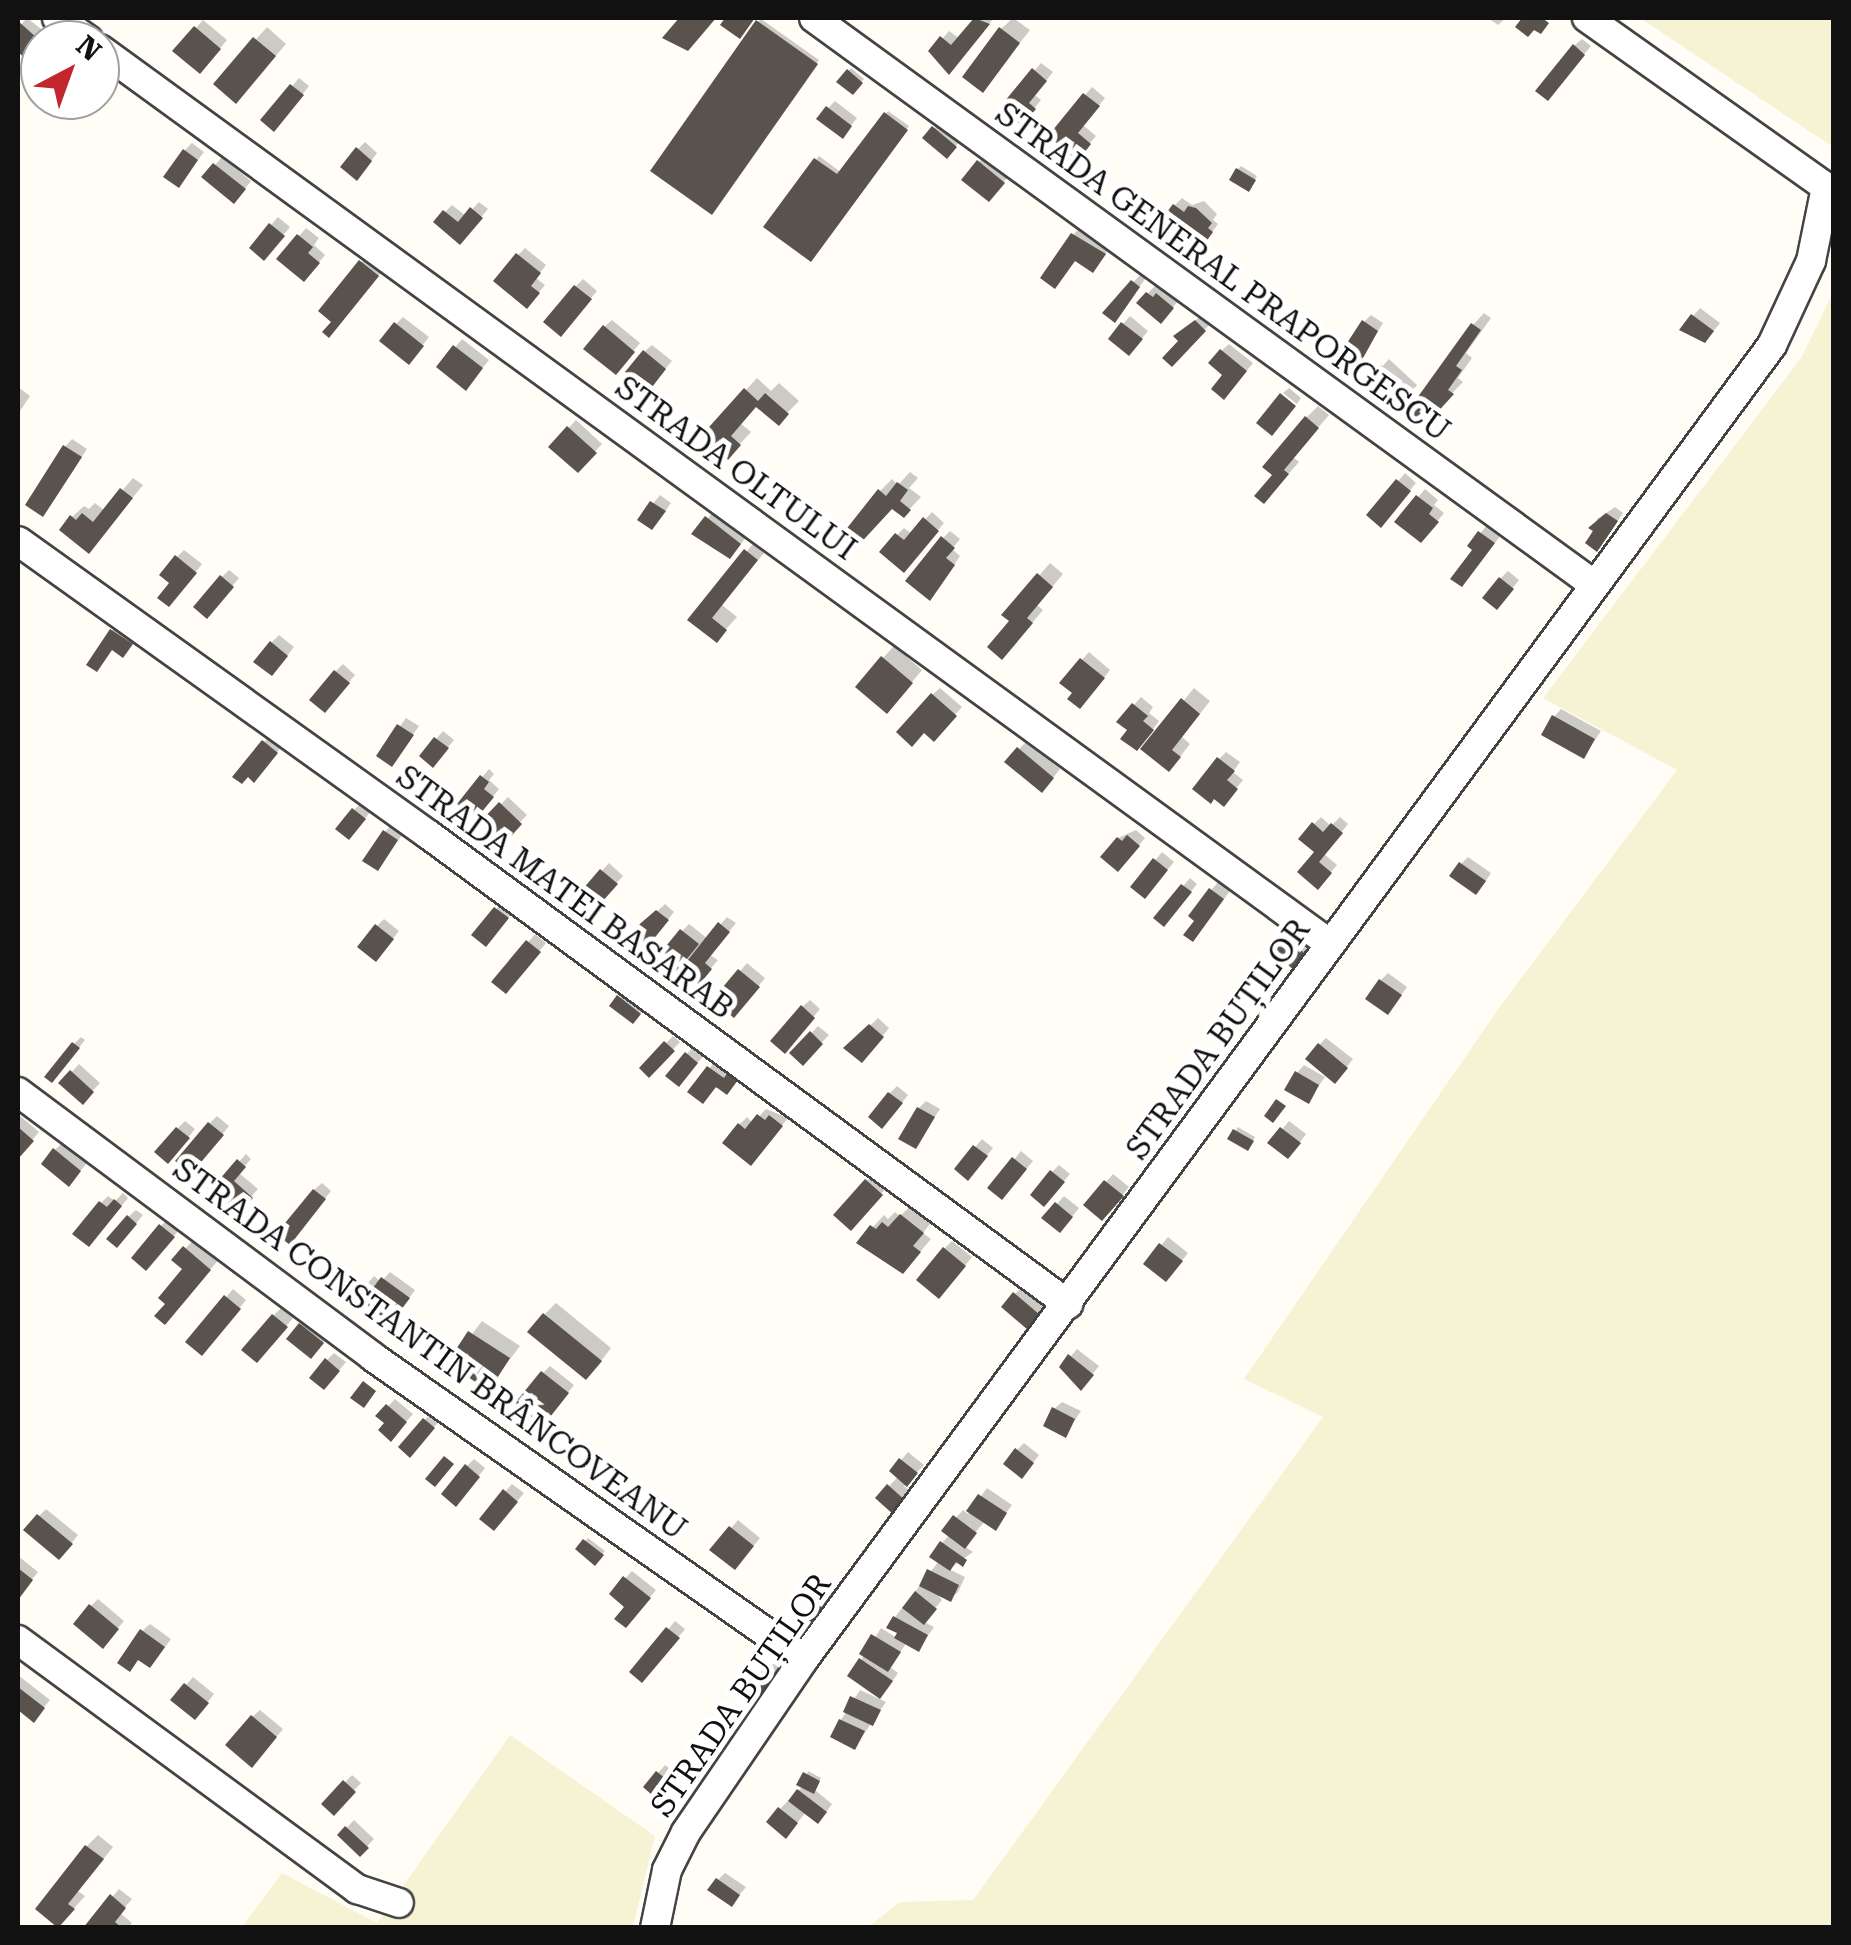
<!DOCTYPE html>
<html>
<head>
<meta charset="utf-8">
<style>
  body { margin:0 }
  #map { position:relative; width:1851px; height:1945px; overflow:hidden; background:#fffdf5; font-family:"Roboto Serif",serif }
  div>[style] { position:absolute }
  .farmland>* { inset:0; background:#f6f3d4 }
  .shadow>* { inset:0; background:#0003 }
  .building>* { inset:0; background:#5a524d }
  .roads { filter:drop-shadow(2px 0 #444) drop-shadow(-2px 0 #444) drop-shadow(0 2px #444) drop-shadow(0 -2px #444) }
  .minor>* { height:28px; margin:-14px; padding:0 14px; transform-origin:14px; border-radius:14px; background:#fff }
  span { translate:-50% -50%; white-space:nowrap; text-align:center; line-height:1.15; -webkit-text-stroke:10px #fff; paint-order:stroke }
  .street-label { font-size:32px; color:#111 }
  .frame { position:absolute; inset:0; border:20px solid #111; pointer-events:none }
  .north { position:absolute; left:20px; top:20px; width:100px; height:100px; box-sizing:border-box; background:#fff; border:2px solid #a0a0a0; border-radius:50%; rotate:41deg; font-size:28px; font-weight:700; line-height:40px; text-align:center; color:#111 }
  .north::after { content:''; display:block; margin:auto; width:35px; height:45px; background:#c4262e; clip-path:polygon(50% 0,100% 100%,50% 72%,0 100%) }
</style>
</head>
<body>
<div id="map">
  <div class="farmland">
    <i style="clip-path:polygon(1640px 18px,1833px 18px,1833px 147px)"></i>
    <i style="clip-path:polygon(1833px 293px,1833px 1927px,868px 1927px,900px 1902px,973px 1900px,1323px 1417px,1244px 1379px,1501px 1005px,1677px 770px,1543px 698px,1801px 358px)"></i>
    <i style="clip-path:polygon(510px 1735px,655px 1836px,633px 1927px,241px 1928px,282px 1873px,377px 1923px)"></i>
  </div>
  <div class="shadow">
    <i style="clip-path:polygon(27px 18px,45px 32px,52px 25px,65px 36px,40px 40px,40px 51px,31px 60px,18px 49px,18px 28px)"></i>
    <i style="clip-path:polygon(977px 18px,994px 18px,956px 64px,932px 51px,949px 31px,960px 39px)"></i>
    <i style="clip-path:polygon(1013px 18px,1030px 30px,983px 90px,1001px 29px)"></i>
    <i style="clip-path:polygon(1488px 18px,1506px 18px,1498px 25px)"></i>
    <i style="clip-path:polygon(761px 19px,819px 60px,714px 209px,758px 22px)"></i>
    <i style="clip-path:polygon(203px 20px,227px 40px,207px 64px,176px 51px)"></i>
    <i style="clip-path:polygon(267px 27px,286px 44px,247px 89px,216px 84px)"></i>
    <i style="clip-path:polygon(1582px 39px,1591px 46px,1555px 90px,1574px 46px)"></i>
    <i style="clip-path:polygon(1041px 63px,1053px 72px,1035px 95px,1041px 100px,1029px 115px,1004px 107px)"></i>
    <i style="clip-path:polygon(851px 68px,864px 79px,853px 92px,840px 81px)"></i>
    <i style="clip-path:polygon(299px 78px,309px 86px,281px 121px,264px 120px)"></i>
    <i style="clip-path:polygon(1092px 87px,1105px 98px,1083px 125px,1096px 136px,1084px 150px,1051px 136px)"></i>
    <i style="clip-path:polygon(835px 101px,857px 118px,849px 128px,828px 108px)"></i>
    <i style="clip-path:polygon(888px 111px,909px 126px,813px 256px,767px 226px,819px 156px,842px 173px)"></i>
    <i style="clip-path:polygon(941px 121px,962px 139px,946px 156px,926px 138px)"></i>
    <i style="clip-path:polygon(365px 142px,377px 153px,364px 171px,358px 149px)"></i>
    <i style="clip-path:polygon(192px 143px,204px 152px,185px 177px,185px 150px)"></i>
    <i style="clip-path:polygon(986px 155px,1010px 174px,996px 192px,979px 162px)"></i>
    <i style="clip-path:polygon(222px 157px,251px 181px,241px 194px,205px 177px)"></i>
    <i style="clip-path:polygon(1241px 166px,1257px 176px,1251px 186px,1238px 169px)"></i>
    <i style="clip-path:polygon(1182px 198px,1192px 205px,1204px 201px,1217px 214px,1213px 220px,1218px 224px,1205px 242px,1174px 206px)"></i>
    <i style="clip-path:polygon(479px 202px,488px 209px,467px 234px,445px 212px,452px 205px,466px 216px)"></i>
    <i style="clip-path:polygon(278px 217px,290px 227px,271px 250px,271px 225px)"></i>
    <i style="clip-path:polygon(306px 228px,319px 238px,314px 245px,325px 255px,311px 272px,280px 258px)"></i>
    <i style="clip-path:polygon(1080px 228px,1111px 246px,1100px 262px,1076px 258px,1073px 235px)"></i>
    <i style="clip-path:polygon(525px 248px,546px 265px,536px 278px,545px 285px,534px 298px,518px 255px)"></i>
    <i style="clip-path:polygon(372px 250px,389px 263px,341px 323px,334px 321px,321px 311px)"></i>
    <i style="clip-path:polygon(1140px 275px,1145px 279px,1122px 312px,1105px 313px)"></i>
    <i style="clip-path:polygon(583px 279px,597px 291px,568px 326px,576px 286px)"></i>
    <i style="clip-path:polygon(1155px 286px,1179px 300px,1168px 313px,1148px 293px)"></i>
    <i style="clip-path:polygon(1700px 308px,1720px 323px,1712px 333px,1682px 329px)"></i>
    <i style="clip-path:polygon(1484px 313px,1491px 318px,1466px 353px,1472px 358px,1458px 378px,1463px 382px,1424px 422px,1473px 325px)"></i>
    <i style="clip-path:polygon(1203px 314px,1212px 322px,1172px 364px,1182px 341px,1177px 336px)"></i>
    <i style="clip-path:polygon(1371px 315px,1383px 323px,1357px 366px,1364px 322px)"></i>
    <i style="clip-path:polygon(1130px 316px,1148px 331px,1136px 346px,1111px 338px)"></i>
    <i style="clip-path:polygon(403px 317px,429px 337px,416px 354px,396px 324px)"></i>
    <i style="clip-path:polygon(612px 320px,640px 343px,623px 364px,604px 327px)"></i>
    <i style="clip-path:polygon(462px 339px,489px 360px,473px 380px,439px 367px)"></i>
    <i style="clip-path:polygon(1229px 344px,1253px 363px,1231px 390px,1221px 351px)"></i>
    <i style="clip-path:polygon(652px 345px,672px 361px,656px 380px,644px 352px)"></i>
    <i style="clip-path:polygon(1389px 359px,1417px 385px,1399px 404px,1371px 379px)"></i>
    <i style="clip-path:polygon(757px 378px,771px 391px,779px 383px,799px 401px,778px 422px,757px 404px,740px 423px,751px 432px,728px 457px,704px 436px)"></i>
    <i style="clip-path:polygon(18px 387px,30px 396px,18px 414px)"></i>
    <i style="clip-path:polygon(1289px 388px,1301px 398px,1297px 404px,1283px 393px)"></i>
    <i style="clip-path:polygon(1318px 406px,1329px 415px,1293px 457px,1299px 462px,1275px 489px,1275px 475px,1306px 418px)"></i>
    <i style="clip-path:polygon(576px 420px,602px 444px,578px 470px,552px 446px)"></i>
    <i style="clip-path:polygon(72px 439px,87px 449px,50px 506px,65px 447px)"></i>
    <i style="clip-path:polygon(910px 472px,918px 478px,909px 488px,921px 497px,904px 515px,880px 491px,892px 479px,898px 485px)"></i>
    <i style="clip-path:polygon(1405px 473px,1416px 483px,1388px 517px,1370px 515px)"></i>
    <i style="clip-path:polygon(133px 478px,143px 485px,89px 551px,72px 517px,84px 506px,89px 509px,95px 503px,105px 511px)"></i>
    <i style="clip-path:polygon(1425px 489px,1438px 500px,1434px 505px,1444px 513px,1428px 533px,1398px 521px)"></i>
    <i style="clip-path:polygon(660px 495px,671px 503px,659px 520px,640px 519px)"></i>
    <i style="clip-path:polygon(1615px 507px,1623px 513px,1604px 541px,1588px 542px,1597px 519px)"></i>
    <i style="clip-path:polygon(715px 510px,747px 536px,737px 549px,695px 533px)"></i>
    <i style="clip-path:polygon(932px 512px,944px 523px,911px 562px,897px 535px,904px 528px,912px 534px)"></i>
    <i style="clip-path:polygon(1487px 525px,1501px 535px,1469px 577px,1475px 550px,1470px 546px)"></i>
    <i style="clip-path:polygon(950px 531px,960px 539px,952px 549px,960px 556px,937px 591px,943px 538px)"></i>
    <i style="clip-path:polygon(757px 539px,768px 548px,722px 605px,737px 617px,716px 640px,691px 620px)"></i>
    <i style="clip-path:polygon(184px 550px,202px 564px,176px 597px,177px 557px)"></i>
    <i style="clip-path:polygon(1050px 563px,1063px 574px,1037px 605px,1043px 610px,1014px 645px,1012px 621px,1005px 615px)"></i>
    <i style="clip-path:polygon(229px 570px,239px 578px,214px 608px,222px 577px)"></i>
    <i style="clip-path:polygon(1508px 571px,1519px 580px,1504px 599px,1501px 578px)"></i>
    <i style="clip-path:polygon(119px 623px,138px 636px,130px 647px,112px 631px)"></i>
    <i style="clip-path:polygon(279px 635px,294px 647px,279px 666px,272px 642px)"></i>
    <i style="clip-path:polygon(894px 646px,922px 670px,898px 699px,883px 658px)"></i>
    <i style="clip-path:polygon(1089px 652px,1110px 670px,1087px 699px,1082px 660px)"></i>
    <i style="clip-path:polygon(343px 664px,355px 675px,332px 702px,335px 672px)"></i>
    <i style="clip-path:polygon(940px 688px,962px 707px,934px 738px,925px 730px,932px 695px)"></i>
    <i style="clip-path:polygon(1194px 688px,1210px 701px,1182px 737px,1190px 744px,1180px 757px,1144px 749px)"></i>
    <i style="clip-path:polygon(1141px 697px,1153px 707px,1149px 713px,1159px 721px,1144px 741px,1130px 730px,1134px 705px)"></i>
    <i style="clip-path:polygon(1561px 709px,1601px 731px,1584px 756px,1554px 717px)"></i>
    <i style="clip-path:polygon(406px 718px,419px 726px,392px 764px,379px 755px)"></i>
    <i style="clip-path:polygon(443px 731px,454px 740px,440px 757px,422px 756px)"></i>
    <i style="clip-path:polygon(271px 735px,283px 745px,261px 772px,264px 742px)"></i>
    <i style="clip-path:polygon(1026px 742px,1060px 769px,1049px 783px,1019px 749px)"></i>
    <i style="clip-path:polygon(1226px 752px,1240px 762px,1233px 772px,1243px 780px,1230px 796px,1219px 759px)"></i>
    <i style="clip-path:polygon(489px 769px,494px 774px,489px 780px,499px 789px,483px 809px,461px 803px)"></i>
    <i style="clip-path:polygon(508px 797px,527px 815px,504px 839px,485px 821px)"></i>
    <i style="clip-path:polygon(361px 803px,371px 811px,356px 829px,354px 810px)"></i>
    <i style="clip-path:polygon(1321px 817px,1331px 826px,1340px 817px,1348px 824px,1324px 854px,1337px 865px,1318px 887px,1314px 824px)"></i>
    <i style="clip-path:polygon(392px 824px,404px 832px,384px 861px,385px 832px)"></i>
    <i style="clip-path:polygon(1136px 830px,1145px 838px,1125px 862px,1118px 838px)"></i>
    <i style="clip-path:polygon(1162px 852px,1174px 862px,1152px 888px,1134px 886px)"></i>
    <i style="clip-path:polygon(1468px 857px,1491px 873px,1483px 885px,1461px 864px)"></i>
    <i style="clip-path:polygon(609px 863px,623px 876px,593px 909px,579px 896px)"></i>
    <i style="clip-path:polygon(1190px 878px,1197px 884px,1171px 916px,1157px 917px)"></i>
    <i style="clip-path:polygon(1218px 882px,1230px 891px,1200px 931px,1191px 915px)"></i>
    <i style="clip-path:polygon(503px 901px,514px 910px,493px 937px,475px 935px)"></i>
    <i style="clip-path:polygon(665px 904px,674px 912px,651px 941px,638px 929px)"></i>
    <i style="clip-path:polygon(727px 917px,736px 923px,710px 955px,718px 960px,699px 982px,679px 966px,682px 931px,689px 924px,708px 939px)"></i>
    <i style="clip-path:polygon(384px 919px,399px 931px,383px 951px,377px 926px)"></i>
    <i style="clip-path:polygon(1294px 930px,1318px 952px,1299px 972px,1276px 950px)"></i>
    <i style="clip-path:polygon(535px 934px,546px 943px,513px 984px,495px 982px)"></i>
    <i style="clip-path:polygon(747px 963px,765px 978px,741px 1008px,716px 1000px)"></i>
    <i style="clip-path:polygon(1388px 973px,1407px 987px,1395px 1004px,1381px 980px)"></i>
    <i style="clip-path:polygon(626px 990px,647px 1005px,640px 1014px,613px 1005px)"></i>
    <i style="clip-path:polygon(810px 1000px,820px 1009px,792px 1043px,802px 1007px)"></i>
    <i style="clip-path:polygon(878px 1018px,889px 1028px,869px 1053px,847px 1048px)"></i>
    <i style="clip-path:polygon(818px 1026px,829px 1035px,803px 1062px,793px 1053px)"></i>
    <i style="clip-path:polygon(673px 1036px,680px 1042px,649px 1075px,642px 1068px)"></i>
    <i style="clip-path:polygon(81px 1037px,85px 1040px,59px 1073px,74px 1044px)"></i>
    <i style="clip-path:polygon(1326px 1038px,1353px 1059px,1342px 1073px,1319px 1045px)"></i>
    <i style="clip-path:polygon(694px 1046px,704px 1055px,686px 1077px,687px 1054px)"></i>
    <i style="clip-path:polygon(716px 1060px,744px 1072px,734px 1085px,691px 1092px)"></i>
    <i style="clip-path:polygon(79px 1064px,100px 1083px,82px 1102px,62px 1083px)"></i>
    <i style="clip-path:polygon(1304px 1065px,1325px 1077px,1308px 1101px,1297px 1073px)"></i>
    <i style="clip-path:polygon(897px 1086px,908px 1095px,889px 1119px,890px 1093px)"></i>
    <i style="clip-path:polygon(926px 1101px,940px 1109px,916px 1146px,919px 1108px)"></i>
    <i style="clip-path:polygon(766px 1109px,788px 1118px,758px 1155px,739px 1125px,747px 1117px,753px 1123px)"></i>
    <i style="clip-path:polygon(19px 1115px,39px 1132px,18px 1157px,18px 1116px)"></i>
    <i style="clip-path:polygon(217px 1116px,229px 1126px,198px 1164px,210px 1123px)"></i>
    <i style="clip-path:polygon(185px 1121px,195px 1129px,175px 1154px,178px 1128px)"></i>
    <i style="clip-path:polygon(1289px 1121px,1306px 1134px,1295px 1149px,1271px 1143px)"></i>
    <i style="clip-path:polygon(1238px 1127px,1255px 1137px,1251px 1145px,1231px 1138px)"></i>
    <i style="clip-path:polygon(982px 1139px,993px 1148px,975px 1170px,957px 1169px)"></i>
    <i style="clip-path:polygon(62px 1143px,87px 1163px,76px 1176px,55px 1150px)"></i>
    <i style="clip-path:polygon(1021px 1151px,1033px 1161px,1009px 1190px,991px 1188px)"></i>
    <i style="clip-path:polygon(246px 1154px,251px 1159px,239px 1173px,258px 1189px,240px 1209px,215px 1188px)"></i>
    <i style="clip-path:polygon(1059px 1165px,1070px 1174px,1051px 1196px,1052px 1172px)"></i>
    <i style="clip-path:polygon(874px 1173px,888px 1186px,851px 1228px,836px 1215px)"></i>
    <i style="clip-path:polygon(1113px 1174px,1129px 1187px,1109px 1211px,1086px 1205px)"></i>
    <i style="clip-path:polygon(322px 1183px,331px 1191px,297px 1234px,314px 1190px)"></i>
    <i style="clip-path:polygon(123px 1193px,128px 1198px,96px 1237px,101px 1203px,108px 1196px,115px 1201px)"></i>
    <i style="clip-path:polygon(1064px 1196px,1079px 1208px,1067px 1223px,1045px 1218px)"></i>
    <i style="clip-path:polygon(913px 1204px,933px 1220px,923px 1233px,931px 1239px,914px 1259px,859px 1242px,884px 1215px,888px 1219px,895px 1212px,900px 1216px)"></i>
    <i style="clip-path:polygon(136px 1210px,143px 1215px,124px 1238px,128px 1217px)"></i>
    <i style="clip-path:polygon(168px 1219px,180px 1229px,153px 1260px,161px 1226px)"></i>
    <i style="clip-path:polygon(197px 1236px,221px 1257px,176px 1310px,186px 1269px,175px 1260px)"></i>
    <i style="clip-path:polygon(1168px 1237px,1188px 1253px,1173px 1272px,1146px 1263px)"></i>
    <i style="clip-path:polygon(952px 1241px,972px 1257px,946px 1289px,944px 1249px)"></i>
    <i style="clip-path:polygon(390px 1272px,415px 1290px,398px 1313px,358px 1295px,374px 1276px,381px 1282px)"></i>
    <i style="clip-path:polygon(1022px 1287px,1046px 1306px,1035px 1319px,1015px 1294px)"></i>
    <i style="clip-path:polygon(233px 1289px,246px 1300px,209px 1346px,189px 1342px)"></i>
    <i style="clip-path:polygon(556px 1303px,611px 1348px,598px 1365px,545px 1314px)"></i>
    <i style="clip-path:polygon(281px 1308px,293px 1318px,264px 1353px,274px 1315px)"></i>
    <i style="clip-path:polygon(308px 1318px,330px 1335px,318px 1349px,301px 1325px)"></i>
    <i style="clip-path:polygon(482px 1321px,520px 1346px,489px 1387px,451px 1362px)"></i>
    <i style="clip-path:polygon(1077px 1349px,1099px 1366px,1081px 1388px,1062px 1366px)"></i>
    <i style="clip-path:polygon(334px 1353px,346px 1362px,331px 1380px,327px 1360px)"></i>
    <i style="clip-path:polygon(550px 1366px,574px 1385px,550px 1415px,543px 1373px)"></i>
    <i style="clip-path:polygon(395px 1399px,413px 1414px,398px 1431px,379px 1416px)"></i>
    <i style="clip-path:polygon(1062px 1402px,1081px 1411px,1065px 1435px,1054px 1409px)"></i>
    <i style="clip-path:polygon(432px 1412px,441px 1419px,417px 1447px,401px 1447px)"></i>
    <i style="clip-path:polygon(1024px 1443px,1039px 1455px,1029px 1468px,1017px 1450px)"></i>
    <i style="clip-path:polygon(908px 1452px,924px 1465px,904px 1486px,912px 1493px,895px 1512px,889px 1486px,899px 1476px,892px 1471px)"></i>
    <i style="clip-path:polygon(474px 1459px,485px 1468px,463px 1496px,467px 1466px)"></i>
    <i style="clip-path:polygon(512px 1484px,524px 1493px,501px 1521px,482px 1518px)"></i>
    <i style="clip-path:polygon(987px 1488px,1012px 1505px,995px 1528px,985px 1521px,964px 1546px,973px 1552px,949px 1569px,965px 1577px,958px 1592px,950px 1599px,935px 1591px,942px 1600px,924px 1622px,934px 1627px,919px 1648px,907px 1642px,890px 1667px,898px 1673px,887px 1689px,861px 1660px,881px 1628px,897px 1638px,900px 1632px,895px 1617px,939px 1561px,942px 1543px,950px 1534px,945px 1530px,963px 1510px,968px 1514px)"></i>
    <i style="clip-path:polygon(46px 1509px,78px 1535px,66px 1550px,39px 1516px)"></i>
    <i style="clip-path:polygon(738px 1520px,760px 1538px,742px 1560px,713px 1550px)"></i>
    <i style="clip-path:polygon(588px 1538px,605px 1551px,595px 1563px,578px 1549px)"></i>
    <i style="clip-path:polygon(18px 1556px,38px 1572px,18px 1597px)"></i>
    <i style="clip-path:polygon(632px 1571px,656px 1590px,633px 1618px,628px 1606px,612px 1593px)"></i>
    <i style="clip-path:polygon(828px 1588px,841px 1597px,802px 1622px,821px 1595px)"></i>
    <i style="clip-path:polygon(98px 1599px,124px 1621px,110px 1638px,91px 1606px)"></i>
    <i style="clip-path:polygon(675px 1621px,685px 1629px,649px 1673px,633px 1672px)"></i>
    <i style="clip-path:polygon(150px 1624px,171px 1639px,157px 1658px,142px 1631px)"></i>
    <i style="clip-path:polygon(774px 1663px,785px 1671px,745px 1692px)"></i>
    <i style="clip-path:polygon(18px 1675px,50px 1700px,33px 1720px,18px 1707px)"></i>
    <i style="clip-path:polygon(193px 1677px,214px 1694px,202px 1709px,174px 1699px)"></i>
    <i style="clip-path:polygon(860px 1690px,886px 1702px,855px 1747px,841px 1720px)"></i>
    <i style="clip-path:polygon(260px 1710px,283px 1729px,259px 1758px,252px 1717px)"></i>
    <i style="clip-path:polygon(665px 1765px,680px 1777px,668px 1792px,646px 1787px)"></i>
    <i style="clip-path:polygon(808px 1771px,821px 1778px,815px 1790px,832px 1804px,825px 1814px,806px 1812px,793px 1828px,780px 1809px,803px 1786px)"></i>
    <i style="clip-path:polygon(352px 1775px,361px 1783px,334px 1812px,324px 1804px)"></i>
    <i style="clip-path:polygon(354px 1820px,374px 1839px,360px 1854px,340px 1835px)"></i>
    <i style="clip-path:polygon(98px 1835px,113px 1847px,78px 1891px,85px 1896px,59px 1925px,87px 1846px)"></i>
    <i style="clip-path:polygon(725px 1873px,746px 1887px,732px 1904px,718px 1880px)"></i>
    <i style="clip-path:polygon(119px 1889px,132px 1899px,120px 1913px,132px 1923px,128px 1928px,86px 1928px)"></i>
  </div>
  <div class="building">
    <i style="clip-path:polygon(679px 18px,716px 18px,688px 51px,662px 38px)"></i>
    <i style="clip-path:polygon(725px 18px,755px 18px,740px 39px,720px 25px)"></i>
    <i style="clip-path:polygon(974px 18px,990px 24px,949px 75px,928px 51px,940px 36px,951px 45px)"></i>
    <i style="clip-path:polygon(1522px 18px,1542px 18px,1549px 23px,1541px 34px,1534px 30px,1528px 37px,1515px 27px)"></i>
    <i style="clip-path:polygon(756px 20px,818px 64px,712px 215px,650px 171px)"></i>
    <i style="clip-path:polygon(18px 21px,37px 38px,43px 30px,54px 40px,40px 40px,40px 53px,31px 64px,18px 52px)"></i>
    <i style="clip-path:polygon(194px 26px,221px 49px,200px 74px,172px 51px)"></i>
    <i style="clip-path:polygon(999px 27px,1020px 43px,983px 93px,962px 77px)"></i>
    <i style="clip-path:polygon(253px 37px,276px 56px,236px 104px,213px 84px)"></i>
    <i style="clip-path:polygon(1573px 44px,1585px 55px,1548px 101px,1535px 91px)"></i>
    <i style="clip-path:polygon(1032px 68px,1047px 81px,1029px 103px,1036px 109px,1022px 126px,1000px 107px)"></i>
    <i style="clip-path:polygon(847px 69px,863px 83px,853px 95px,836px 82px)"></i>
    <i style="clip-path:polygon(290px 84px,304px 95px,274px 132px,260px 120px)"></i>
    <i style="clip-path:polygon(1083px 93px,1100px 106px,1078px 133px,1091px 144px,1078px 161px,1048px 136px)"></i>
    <i style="clip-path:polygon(826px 106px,852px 126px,843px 139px,816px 119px)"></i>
    <i style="clip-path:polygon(884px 112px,908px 130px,811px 262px,763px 227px,814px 158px,837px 174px)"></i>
    <i style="clip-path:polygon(932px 126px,957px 147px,947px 159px,922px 138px)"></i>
    <i style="clip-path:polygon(356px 147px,372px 161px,357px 181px,340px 167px)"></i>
    <i style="clip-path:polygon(183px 149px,198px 160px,179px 188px,163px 177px)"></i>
    <i style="clip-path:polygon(977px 160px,1005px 183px,989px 202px,961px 180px)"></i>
    <i style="clip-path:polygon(213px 163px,246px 189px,234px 204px,201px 177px)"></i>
    <i style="clip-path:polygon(1236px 168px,1256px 180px,1249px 192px,1229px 180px)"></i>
    <i style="clip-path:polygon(1173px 204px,1184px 212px,1188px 206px,1196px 208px,1212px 223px,1208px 228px,1213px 232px,1198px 253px,1158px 224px)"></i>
    <i style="clip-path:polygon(470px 207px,483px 218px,460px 245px,433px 222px,443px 210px,458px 222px)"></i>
    <i style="clip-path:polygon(269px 223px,285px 236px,264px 261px,249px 248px)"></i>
    <i style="clip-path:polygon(1071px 233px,1106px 254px,1093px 273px,1075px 261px,1055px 289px,1040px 278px)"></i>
    <i style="clip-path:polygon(297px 234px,313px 247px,308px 253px,320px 263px,304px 282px,276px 259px)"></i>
    <i style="clip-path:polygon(516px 253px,541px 273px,531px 286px,540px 293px,527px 309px,493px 281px)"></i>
    <i style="clip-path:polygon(359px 260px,379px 276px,329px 338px,322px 332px,331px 322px,318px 311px)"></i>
    <i style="clip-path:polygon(1131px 280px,1140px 287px,1115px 323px,1102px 313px)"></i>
    <i style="clip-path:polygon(574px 285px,592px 299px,561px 337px,543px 322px)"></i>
    <i style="clip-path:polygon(1146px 292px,1153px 297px,1156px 293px,1174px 308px,1161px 324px,1136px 303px)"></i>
    <i style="clip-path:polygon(1691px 314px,1714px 331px,1705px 343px,1679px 330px)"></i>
    <i style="clip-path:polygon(1195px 320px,1206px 331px,1172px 367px,1162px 358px,1178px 341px,1173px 336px)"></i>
    <i style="clip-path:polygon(1362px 320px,1378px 331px,1357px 369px,1351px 365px,1346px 372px,1334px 363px)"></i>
    <i style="clip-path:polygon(394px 322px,424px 346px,409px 365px,379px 341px)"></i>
    <i style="clip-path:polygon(1121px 322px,1143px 339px,1129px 356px,1108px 339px)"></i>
    <i style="clip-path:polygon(1471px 323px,1481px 330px,1456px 366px,1462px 370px,1448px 390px,1454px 394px,1425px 426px,1407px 412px)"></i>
    <i style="clip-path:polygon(603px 325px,635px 352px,616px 375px,583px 349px)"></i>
    <i style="clip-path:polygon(453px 345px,483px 368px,466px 391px,436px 367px)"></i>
    <i style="clip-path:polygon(1220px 349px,1247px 371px,1224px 400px,1211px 389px,1222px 375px,1208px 363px)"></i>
    <i style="clip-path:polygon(643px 350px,666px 369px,649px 391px,625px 372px)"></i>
    <i style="clip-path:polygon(1381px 365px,1412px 394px,1399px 408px,1367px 379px)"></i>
    <i style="clip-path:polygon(744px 388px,758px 401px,765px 393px,789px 414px,779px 426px,756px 407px,731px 436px,741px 445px,728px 460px,701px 436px)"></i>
    <i style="clip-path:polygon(1280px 393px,1296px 406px,1272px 436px,1256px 423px)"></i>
    <i style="clip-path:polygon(1305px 416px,1319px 428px,1284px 470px,1289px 474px,1264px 504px,1254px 496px,1272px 475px,1262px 467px)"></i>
    <i style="clip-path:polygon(567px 426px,597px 453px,578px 473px,548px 447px)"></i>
    <i style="clip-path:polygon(63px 445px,82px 457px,43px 517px,25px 505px)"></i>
    <i style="clip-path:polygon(1396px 479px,1411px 491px,1381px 528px,1366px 515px)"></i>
    <i style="clip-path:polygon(897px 482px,908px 490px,900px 501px,911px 510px,904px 518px,892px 509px,855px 549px,840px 537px,878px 489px,886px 496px)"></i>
    <i style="clip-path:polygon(120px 488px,133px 498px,89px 554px,59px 530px,70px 515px,76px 520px,82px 513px,93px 522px)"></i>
    <i style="clip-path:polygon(1416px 495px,1433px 508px,1429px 514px,1439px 522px,1421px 543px,1394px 522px)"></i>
    <i style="clip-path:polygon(650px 501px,666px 511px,652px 530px,637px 520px)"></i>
    <i style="clip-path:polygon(1606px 513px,1618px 521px,1597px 552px,1585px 543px,1593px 531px,1588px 528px)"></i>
    <i style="clip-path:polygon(705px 516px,741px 544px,730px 559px,691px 534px)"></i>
    <i style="clip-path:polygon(923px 517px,939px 531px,904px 573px,879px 552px,895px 533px,904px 540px)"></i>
    <i style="clip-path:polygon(1478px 531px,1495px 543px,1462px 587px,1450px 579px,1472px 550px,1467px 546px)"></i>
    <i style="clip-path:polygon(941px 536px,955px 548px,946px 558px,955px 565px,930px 601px,905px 581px)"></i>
    <i style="clip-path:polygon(744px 549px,758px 560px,712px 618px,727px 630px,717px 643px,687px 620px)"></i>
    <i style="clip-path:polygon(175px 555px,197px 573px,169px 607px,157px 598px,169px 583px,159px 575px)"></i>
    <i style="clip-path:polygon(1037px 573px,1053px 587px,1027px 618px,1033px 623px,1002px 660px,987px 647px,1009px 621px,1001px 615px)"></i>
    <i style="clip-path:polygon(220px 575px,234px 587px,207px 619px,193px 607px)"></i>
    <i style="clip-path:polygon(1499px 577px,1514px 589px,1497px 610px,1482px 598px)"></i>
    <i style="clip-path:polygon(110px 629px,133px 644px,123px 658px,112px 650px,97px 672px,86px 665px)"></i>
    <i style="clip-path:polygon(270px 641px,288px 656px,272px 676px,253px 662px)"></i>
    <i style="clip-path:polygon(881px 656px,913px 683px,887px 714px,855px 687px)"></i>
    <i style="clip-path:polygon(1080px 658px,1105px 678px,1080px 709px,1067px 699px,1072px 693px,1059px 683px)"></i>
    <i style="clip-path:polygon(334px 670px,350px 683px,325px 713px,309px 700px)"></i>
    <i style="clip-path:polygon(931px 693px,957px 716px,934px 742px,924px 733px,912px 747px,896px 732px)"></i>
    <i style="clip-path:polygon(1181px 698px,1200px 714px,1172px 750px,1181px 757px,1169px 772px,1140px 749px)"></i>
    <i style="clip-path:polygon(1132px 703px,1148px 716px,1143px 721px,1154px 730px,1137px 751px,1120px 739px,1127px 730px,1116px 722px)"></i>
    <i style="clip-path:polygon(1552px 715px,1595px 739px,1584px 759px,1541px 735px)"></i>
    <i style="clip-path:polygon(397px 724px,414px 735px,392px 767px,376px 756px)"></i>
    <i style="clip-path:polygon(434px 737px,449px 748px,433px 768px,419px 756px)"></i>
    <i style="clip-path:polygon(262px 740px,278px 753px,254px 783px,248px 777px,242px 784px,232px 777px)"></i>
    <i style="clip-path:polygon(1017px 747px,1054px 778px,1042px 793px,1004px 762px)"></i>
    <i style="clip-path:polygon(1217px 757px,1235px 771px,1227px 780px,1238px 789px,1224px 807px,1214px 799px,1211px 804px,1192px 789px)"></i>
    <i style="clip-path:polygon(480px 775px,489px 782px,484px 789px,494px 797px,476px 819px,457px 804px)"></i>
    <i style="clip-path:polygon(499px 802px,522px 824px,505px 843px,481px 821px)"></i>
    <i style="clip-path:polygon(352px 808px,366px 819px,349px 840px,335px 829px)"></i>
    <i style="clip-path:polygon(1312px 822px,1323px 832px,1331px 823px,1343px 833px,1319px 862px,1332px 873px,1318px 890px,1297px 872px,1314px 852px,1298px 839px)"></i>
    <i style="clip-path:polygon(383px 830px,398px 840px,378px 871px,362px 861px)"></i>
    <i style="clip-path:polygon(1127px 835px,1140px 846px,1118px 872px,1100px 857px,1117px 837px,1122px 841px)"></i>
    <i style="clip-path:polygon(1153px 858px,1168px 870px,1145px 899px,1130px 887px)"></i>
    <i style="clip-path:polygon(1459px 862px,1486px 881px,1476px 895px,1449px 876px)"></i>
    <i style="clip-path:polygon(600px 869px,618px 884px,593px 912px,576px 897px)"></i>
    <i style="clip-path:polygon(1181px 884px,1192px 892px,1164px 927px,1153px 918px)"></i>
    <i style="clip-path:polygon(1209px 888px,1224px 899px,1193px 942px,1183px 935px,1194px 921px,1188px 916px)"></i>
    <i style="clip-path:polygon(494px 907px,509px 918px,486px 947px,471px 935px)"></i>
    <i style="clip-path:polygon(656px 910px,669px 920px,644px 951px,632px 942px,640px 933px,634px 929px)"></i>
    <i style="clip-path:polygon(718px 922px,730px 932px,705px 963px,712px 969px,699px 985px,680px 970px)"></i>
    <i style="clip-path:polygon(375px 924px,394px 939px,376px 962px,357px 947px)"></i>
    <i style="clip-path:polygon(680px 929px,699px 944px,674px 975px,661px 965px,668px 956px,662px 951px)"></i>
    <i style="clip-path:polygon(1286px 935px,1312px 961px,1299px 975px,1272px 950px)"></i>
    <i style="clip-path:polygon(526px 940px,541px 952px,506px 994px,491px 982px)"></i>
    <i style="clip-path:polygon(738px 969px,760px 987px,734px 1018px,712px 1000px)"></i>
    <i style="clip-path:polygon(1379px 979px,1402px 995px,1388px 1015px,1365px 999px)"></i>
    <i style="clip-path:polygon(617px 995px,641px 1014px,633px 1024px,609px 1006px)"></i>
    <i style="clip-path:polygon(801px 1005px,815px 1018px,785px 1054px,770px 1041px)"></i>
    <i style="clip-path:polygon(869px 1024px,884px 1037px,862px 1063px,843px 1048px)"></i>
    <i style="clip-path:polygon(810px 1031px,823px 1044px,803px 1066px,789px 1053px)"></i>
    <i style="clip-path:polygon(664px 1041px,675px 1051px,649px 1078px,639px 1068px)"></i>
    <i style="clip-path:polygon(72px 1042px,80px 1048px,52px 1083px,44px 1077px)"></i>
    <i style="clip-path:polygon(1318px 1043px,1348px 1068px,1335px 1084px,1305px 1059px)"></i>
    <i style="clip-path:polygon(685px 1052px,698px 1063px,679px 1087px,665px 1076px)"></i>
    <i style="clip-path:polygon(707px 1066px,724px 1078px,728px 1072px,738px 1080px,727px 1095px,716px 1087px,703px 1104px,687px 1092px)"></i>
    <i style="clip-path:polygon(70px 1070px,94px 1092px,83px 1105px,58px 1083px)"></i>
    <i style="clip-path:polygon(1295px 1071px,1319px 1085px,1309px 1104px,1284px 1090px)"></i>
    <i style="clip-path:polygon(888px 1092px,903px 1103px,882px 1129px,868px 1117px)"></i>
    <i style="clip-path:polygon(1276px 1099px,1286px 1106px,1273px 1123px,1264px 1116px)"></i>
    <i style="clip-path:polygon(917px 1107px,935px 1117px,916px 1149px,898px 1139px)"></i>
    <i style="clip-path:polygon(757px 1114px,765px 1120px,769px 1115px,783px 1126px,751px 1166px,722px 1143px,738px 1123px,745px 1129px)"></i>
    <i style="clip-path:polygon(208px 1122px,224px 1135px,191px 1174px,175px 1161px)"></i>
    <i style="clip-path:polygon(18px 1127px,34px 1141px,18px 1159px)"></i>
    <i style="clip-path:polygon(176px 1127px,190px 1138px,168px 1164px,154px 1152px)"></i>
    <i style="clip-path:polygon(1280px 1127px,1301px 1143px,1288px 1159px,1267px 1143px)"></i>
    <i style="clip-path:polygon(1233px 1129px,1254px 1141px,1248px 1151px,1227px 1139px)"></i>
    <i style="clip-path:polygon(973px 1145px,988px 1156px,968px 1181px,954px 1169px)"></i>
    <i style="clip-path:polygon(53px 1148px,81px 1171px,69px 1187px,41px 1164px)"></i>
    <i style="clip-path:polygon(1012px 1157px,1027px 1169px,1002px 1200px,987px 1188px)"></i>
    <i style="clip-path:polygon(237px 1159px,246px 1167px,234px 1181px,253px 1198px,240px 1213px,212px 1188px)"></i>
    <i style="clip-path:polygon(1050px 1170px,1065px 1182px,1044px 1207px,1030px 1195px)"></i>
    <i style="clip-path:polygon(865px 1179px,883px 1195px,851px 1231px,833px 1215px)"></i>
    <i style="clip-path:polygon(1104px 1180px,1124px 1196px,1102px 1221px,1083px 1205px)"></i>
    <i style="clip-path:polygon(313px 1189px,326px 1199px,290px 1245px,276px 1234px)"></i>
    <i style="clip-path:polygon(114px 1199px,122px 1206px,89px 1247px,72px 1234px,99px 1201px,107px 1207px)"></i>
    <i style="clip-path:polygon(1055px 1202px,1073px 1217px,1060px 1233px,1041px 1218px)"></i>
    <i style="clip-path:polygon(900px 1214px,924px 1233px,913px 1246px,921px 1252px,903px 1274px,856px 1243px,870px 1225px,876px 1229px,882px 1222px,888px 1227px)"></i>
    <i style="clip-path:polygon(127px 1215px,137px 1224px,117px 1248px,106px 1239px)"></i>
    <i style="clip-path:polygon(159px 1224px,175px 1237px,146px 1271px,131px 1258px)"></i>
    <i style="clip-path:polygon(1159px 1243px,1183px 1261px,1166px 1282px,1143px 1264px)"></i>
    <i style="clip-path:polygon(183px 1246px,211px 1270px,165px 1325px,154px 1316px,165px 1304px,158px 1298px,182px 1269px,171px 1260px)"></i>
    <i style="clip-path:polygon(943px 1247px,966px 1266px,939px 1299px,916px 1280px)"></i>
    <i style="clip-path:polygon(381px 1277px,410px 1298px,391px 1323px,354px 1296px,364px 1282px,373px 1288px)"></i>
    <i style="clip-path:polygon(1013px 1292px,1040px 1315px,1028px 1330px,1001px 1307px)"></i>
    <i style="clip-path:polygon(224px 1295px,241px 1309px,202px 1356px,185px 1342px)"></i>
    <i style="clip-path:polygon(543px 1313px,602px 1361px,586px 1380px,527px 1332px)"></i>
    <i style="clip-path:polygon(272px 1314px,288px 1327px,257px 1363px,241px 1350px)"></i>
    <i style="clip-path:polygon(299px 1323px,324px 1343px,311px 1359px,286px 1339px)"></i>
    <i style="clip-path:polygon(468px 1331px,510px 1358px,489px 1391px,447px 1363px)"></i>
    <i style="clip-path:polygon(1068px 1354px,1094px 1375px,1081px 1391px,1059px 1367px)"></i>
    <i style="clip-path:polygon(325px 1358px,340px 1371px,324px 1390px,309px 1378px)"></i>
    <i style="clip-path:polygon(541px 1371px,569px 1393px,543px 1426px,515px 1403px)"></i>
    <i style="clip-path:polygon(363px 1381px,376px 1391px,364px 1408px,350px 1398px)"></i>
    <i style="clip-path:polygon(386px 1404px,407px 1422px,391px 1442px,378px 1430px,384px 1423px,375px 1416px)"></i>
    <i style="clip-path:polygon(1052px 1407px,1075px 1419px,1066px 1438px,1043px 1426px)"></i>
    <i style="clip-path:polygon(423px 1418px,435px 1428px,410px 1458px,398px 1447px)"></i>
    <i style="clip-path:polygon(1015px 1448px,1034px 1463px,1022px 1479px,1003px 1464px)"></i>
    <i style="clip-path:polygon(444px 1456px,454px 1464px,435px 1487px,425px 1479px)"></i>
    <i style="clip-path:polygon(899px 1458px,918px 1473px,907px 1487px,889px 1471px)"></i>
    <i style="clip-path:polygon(465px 1464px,480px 1477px,456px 1507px,441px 1494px)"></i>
    <i style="clip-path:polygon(887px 1484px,907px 1502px,895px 1516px,875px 1498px)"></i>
    <i style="clip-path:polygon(503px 1489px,518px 1502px,494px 1531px,479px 1519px)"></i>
    <i style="clip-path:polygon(978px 1494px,1007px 1513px,996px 1531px,966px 1511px)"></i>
    <i style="clip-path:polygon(37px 1514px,73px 1544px,59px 1560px,23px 1530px)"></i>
    <i style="clip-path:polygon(953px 1515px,977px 1533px,965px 1549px,941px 1531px)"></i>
    <i style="clip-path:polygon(729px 1526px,754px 1546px,735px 1570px,709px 1550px)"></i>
    <i style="clip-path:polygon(583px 1539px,604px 1555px,595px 1566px,575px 1549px)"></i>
    <i style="clip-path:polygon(940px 1541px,967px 1560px,963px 1567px,956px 1562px,950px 1571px,929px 1557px)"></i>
    <i style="clip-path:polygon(18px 1568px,33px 1580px,18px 1600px)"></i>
    <i style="clip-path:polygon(927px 1569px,959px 1585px,951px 1602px,919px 1586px)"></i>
    <i style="clip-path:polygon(623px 1576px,651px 1598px,626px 1628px,614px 1619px,624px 1607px,609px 1594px)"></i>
    <i style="clip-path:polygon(915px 1591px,937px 1609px,924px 1625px,902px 1608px)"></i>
    <i style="clip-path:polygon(819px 1594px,836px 1605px,816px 1634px,799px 1622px)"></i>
    <i style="clip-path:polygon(89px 1604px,119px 1629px,103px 1649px,73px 1624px)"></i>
    <i style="clip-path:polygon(893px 1616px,928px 1635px,919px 1652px,894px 1638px,897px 1633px,886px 1628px)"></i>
    <i style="clip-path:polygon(666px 1627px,680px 1638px,642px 1683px,629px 1672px)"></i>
    <i style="clip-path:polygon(140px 1629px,165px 1647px,150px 1668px,138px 1660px,130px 1672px,117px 1663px)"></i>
    <i style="clip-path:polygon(871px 1634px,901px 1652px,888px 1672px,859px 1654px)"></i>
    <i style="clip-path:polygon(859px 1658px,893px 1681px,880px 1699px,847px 1676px)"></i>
    <i style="clip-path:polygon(765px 1668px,780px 1679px,759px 1706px,742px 1693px)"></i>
    <i style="clip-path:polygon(184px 1683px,209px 1703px,195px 1720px,170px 1700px)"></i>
    <i style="clip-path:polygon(18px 1687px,45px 1708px,34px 1723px,18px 1710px)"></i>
    <i style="clip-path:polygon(850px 1696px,881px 1710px,873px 1726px,843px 1712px)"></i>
    <i style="clip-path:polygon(251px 1715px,277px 1737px,252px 1768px,225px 1745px)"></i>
    <i style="clip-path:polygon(839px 1719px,865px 1731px,855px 1750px,830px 1737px)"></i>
    <i style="clip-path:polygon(656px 1771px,675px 1786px,661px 1803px,643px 1787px)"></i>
    <i style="clip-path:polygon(803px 1772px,820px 1781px,814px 1794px,796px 1785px)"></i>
    <i style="clip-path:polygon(343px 1780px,356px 1792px,334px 1816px,321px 1804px)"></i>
    <i style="clip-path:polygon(797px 1789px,827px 1812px,818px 1824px,788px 1801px)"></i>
    <i style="clip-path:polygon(778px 1807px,798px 1823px,786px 1839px,766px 1822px)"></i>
    <i style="clip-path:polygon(345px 1826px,369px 1848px,360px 1857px,337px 1835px)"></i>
    <i style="clip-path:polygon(85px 1845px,104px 1859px,68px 1904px,75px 1909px,58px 1928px,35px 1909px)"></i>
    <i style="clip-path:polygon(716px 1878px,740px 1895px,732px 1907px,707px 1890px)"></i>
    <i style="clip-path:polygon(110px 1894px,126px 1908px,115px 1922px,122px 1928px,83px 1928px)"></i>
  </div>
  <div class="roads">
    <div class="minor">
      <i style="left:57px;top:18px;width:38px;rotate:35deg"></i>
      <i style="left:814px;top:18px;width:962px;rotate:35.99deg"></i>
      <i style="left:100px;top:49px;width:1521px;rotate:36.04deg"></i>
      <i style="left:18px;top:541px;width:505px;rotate:35.58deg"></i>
      <i style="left:429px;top:835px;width:793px;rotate:36.28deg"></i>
      <i style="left:18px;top:1092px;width:443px;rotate:36.7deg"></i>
      <i style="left:373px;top:1357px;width:526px;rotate:35.02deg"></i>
      <i style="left:18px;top:1640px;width:421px;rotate:36.3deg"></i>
      <i style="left:357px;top:1889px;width:44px;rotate:18.4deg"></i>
      <i style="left:655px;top:1928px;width:59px;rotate:-78.3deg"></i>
      <i style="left:667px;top:1870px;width:42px;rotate:-63.4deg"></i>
      <i style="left:686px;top:1832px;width:209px;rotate:-55.7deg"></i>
      <i style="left:804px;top:1659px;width:1632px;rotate:-53.62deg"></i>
      <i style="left:1772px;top:345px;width:93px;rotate:-65.1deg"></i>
      <i style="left:1811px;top:261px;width:76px;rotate:-78.5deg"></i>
      <i style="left:1826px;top:187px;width:293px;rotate:-144.7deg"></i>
    </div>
  </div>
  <div class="street-label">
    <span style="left:1223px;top:272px;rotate:36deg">STRADA GENERAL PRAPORGESCU</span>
    <span style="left:736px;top:468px;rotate:36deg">STRADA OLTULUI</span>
    <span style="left:565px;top:892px;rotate:36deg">STRADA MATEI BASARAB</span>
    <span style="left:1218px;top:1039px;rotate:-54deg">STRADA BUȚILOR</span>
    <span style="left:430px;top:1349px;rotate:36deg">STRADA CONSTANTIN BRÂNCOVEANU</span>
    <span style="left:741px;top:1695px;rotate:-55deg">STRADA BUȚILOR</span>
  </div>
  <div class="frame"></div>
  <div class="north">N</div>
</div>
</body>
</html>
